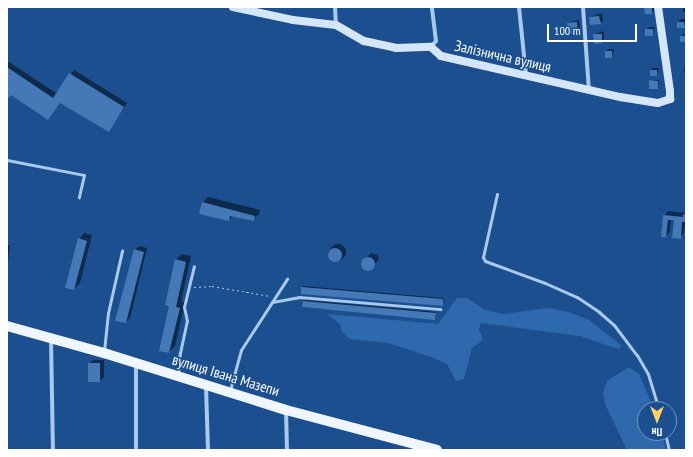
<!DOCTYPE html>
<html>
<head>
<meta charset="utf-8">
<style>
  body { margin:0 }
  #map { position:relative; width:693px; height:457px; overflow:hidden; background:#1b4f8f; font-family:"PT Sans Narrow",sans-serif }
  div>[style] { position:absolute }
  .green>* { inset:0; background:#2e69ad }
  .shadow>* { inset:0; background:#0007 }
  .round { border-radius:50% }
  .building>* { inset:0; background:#4478b7 }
  .path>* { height:1px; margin-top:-0.5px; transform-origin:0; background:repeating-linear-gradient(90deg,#a9c9ee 0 2px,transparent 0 5px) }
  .lane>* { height:3px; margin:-1.5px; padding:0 1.5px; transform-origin:1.5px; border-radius:1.5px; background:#a9c9ee }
  .street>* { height:4px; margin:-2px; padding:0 2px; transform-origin:2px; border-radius:2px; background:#a9c9ee }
  .secondary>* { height:8px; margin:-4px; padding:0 4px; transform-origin:4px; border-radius:4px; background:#d6e6fa }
  .primary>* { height:10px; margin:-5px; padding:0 5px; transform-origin:5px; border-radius:5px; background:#f0f6ff }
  span { translate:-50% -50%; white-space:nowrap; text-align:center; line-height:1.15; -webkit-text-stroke:3px #1b4f8f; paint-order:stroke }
  .street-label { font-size:15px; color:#fff }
  .frame { position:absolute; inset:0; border:8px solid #fff; pointer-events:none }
  .north { position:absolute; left:637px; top:401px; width:40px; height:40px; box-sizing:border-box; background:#1b4f8f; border:1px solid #7695bc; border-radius:50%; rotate:180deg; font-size:11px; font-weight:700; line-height:16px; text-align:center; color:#fff }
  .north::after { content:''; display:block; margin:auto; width:14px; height:18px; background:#ffd166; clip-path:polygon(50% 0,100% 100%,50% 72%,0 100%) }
  .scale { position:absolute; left:547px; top:24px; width:90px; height:18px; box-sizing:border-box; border:2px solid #fff; border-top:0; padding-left:5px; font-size:12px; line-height:14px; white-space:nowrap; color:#fff; -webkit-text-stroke:3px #1b4f8f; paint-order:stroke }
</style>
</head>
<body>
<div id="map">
  <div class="green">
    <i style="clip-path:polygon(457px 298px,467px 298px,485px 310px,504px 314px,547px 308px,569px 312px,589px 320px,622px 346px,618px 349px,580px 336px,481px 323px,479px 329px,483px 340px,472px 348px,464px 379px,456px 381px,447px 364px,431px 357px,388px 343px,350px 339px,342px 332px,340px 324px,327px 314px,438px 324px)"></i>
    <i style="clip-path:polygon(629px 367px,639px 374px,654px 409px,645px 409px,645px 433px,662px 433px,666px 450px,627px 450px,605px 404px,603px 392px,607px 381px)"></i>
  </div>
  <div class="shadow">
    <i style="clip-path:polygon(647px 7px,654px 7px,654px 11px,651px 13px)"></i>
    <i style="clip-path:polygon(683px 7px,686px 7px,686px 12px,683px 12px)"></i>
    <i style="clip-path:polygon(602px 13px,603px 21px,600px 23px,590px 17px)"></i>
    <i style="clip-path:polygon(681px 19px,686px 19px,684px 27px,678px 22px)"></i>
    <i style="clip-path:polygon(579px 20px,580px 29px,577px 32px,568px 23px)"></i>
    <i style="clip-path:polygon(649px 27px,655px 27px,652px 35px,646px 30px)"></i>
    <i style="clip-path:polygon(604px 31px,604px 39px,602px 42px,594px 34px)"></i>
    <i style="clip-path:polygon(683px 34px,686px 34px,686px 41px,681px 36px)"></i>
    <i style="clip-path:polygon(608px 49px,614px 49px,612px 57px,606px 52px)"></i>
    <i style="clip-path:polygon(9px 62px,56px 93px,74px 70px,127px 103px,108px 131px,61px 102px,48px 119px,11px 94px,7px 101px,7px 64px)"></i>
    <i style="clip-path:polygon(686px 65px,686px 73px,684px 73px,684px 68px)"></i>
    <i style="clip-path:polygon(653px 68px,659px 68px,657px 75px,651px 70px)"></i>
    <i style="clip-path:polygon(659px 80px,658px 88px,650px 81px,651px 80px)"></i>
    <i style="clip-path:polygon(208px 197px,260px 210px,259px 214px,253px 220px,233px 215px,229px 220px,203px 202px)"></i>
    <i style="clip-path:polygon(668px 211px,686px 213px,684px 233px,680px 237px,675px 220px,671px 219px,670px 232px,666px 236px,664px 216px)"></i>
    <i style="clip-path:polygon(84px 233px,92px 235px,80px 283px,74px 289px,79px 239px)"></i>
    <i class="round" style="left:330px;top:244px;width:16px;height:16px"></i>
    <i style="clip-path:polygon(7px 245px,10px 245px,7px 269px)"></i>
    <i style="clip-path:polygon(139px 246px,147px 248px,130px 318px,125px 322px,135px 250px)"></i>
    <i style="clip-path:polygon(371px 253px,378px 255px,379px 259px,370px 270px,362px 266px,362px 262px)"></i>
    <i style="clip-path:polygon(182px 254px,191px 256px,181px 302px,185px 302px,175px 346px,169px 352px,170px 305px,176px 259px)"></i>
    <i style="clip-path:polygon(303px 286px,444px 298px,443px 304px,302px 287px)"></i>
    <i style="clip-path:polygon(305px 300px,436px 312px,436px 318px,303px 307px)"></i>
    <i style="clip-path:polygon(93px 360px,104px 360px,104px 377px,100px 381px,89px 381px,89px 364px)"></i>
  </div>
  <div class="building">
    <i style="clip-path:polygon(644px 8px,652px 8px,652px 14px,645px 14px)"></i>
    <i style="clip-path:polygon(599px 16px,601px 24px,590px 25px,589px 17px)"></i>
    <i style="clip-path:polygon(577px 22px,578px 33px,568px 34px,567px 23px)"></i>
    <i style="clip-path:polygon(677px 22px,684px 22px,685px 28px,677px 28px)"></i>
    <i style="clip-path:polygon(645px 29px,653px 29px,653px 36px,645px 36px)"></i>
    <i style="clip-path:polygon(593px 34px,602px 34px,602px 43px,594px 44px)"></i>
    <i style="clip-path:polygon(680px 36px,686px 36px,686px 42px,680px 42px)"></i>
    <i style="clip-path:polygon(605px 51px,612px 51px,612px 58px,605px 58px)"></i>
    <i style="clip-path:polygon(7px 67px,53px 98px,69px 73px,124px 107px,109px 132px,60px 103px,48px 120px,11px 95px,7px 100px)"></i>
    <i style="clip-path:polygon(650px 70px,657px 70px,657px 76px,650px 76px)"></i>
    <i style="clip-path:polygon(649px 80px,658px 81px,658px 89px,649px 89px)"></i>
    <i style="clip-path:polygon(202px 202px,255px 216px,254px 221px,230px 216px,229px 221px,199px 214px)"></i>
    <i style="clip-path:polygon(683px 214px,686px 215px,686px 222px,682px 222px,681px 239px,672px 238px,674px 220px,668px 220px,666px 237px,661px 237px,663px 215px,683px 217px)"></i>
    <i style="clip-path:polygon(78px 238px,87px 241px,74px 290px,65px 288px)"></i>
    <i class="round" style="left:328px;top:248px;width:14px;height:14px"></i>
    <i style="clip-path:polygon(134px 249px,144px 252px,126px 323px,115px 321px)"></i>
    <i class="round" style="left:361px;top:257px;width:14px;height:14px"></i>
    <i style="clip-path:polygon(175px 259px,186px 262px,176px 307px,180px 308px,169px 353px,159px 351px,169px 306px,165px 305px)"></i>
    <i style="clip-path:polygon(301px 287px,443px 299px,443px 306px,301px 294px)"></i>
    <i style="clip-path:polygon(303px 301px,436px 313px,435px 320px,302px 307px)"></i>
    <i style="clip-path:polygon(88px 363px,100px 363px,100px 382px,88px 382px)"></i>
  </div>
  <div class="path">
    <i style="left:194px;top:287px;width:18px;rotate:-3deg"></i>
    <i style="left:212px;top:286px;width:59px;rotate:9.8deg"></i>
  </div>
  <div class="lane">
    <i style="left:7px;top:160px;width:78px;rotate:11deg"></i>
    <i style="left:84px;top:175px;width:23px;rotate:103deg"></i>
    <i style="left:497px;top:194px;width:65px;rotate:102.5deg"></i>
    <i style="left:483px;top:257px;width:4px;rotate:63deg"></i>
    <i style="left:485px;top:261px;width:64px;rotate:20.1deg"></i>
    <i style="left:545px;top:283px;width:35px;rotate:24deg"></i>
    <i style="left:577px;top:297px;width:27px;rotate:34deg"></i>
    <i style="left:599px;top:312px;width:20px;rotate:41deg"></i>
    <i style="left:614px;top:325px;width:38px;rotate:53deg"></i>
    <i style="left:637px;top:355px;width:22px;rotate:60deg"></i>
    <i style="left:648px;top:374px;width:37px;rotate:73deg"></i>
    <i style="left:272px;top:302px;width:27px;rotate:-10deg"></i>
    <i style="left:299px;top:297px;width:142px;rotate:4.9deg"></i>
    <i style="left:104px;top:351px;width:38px;rotate:-84deg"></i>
    <i style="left:108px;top:313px;width:64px;rotate:-77.3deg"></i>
    <i style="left:178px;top:374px;width:21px;rotate:-85deg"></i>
    <i style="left:180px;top:353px;width:33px;rotate:-78deg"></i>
    <i style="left:187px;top:321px;width:14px;rotate:-102deg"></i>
    <i style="left:184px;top:307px;width:42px;rotate:-76.3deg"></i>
    <i style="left:230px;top:390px;width:41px;rotate:-74.6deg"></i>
    <i style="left:241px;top:350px;width:85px;rotate:-57.1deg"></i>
    <i style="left:665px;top:433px;width:17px;rotate:77deg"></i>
  </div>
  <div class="street">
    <i style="left:335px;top:7px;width:18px;rotate:87deg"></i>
    <i style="left:519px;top:7px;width:68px;rotate:84.1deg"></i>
    <i style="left:583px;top:7px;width:83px;rotate:85.9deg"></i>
    <i style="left:431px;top:47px;width:8px;rotate:-50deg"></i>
    <i style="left:436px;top:41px;width:34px;rotate:-97deg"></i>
    <i style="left:51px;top:339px;width:111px;rotate:89deg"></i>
    <i style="left:136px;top:364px;width:86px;rotate:90deg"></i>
    <i style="left:206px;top:386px;width:64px;rotate:88.2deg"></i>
    <i style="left:286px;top:410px;width:40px;rotate:88.6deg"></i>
  </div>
  <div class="secondary">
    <i style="left:233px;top:7px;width:61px;rotate:12.2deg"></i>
    <i style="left:293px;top:20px;width:43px;rotate:6.6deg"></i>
    <i style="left:336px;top:25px;width:32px;rotate:30deg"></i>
    <i style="left:364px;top:41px;width:33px;rotate:12deg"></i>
    <i style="left:396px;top:48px;width:35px;rotate:-2deg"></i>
    <i style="left:431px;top:47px;width:13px;rotate:42deg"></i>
    <i style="left:441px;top:56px;width:184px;rotate:12.9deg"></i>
    <i style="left:620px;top:97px;width:38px;rotate:9deg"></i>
    <i style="left:658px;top:103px;width:13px;rotate:-18deg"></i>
    <i style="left:670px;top:99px;width:8px;rotate:-90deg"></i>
    <i style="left:670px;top:91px;width:85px;rotate:-98.1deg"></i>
  </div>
  <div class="primary">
    <i style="left:7px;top:326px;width:101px;rotate:15.6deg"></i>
    <i style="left:104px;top:353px;width:191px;rotate:17.4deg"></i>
    <i style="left:286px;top:410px;width:156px;rotate:14.8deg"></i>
  </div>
  <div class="street-label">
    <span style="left:503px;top:56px;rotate:13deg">Залізнична вулиця</span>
    <span style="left:226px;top:375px;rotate:17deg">вулиця Івана Мазепи</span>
  </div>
  <div class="frame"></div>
  <div class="north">Пн</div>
  <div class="scale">100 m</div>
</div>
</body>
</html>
